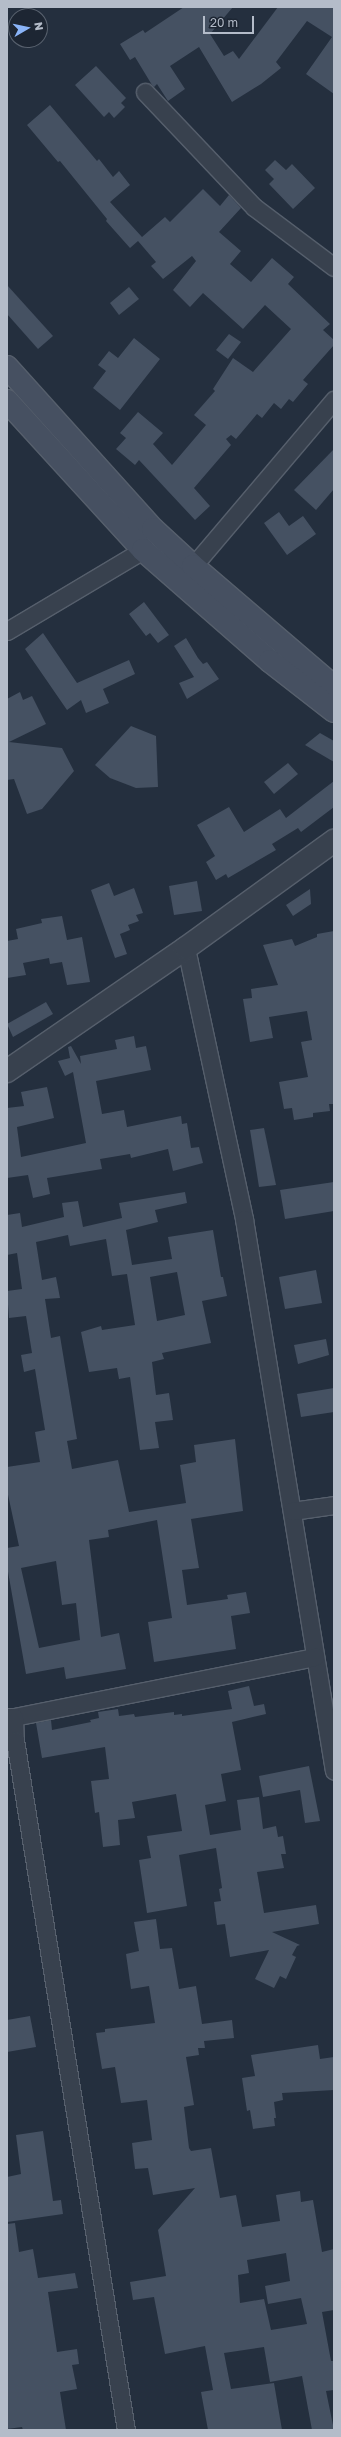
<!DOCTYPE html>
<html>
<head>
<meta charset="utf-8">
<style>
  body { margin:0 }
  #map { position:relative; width:341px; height:2437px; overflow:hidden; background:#242f3e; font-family:"Golos Text",sans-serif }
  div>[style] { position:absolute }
  .building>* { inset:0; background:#455162 }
  .roads { filter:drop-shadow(1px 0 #565f6c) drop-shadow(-1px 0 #565f6c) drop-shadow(0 1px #565f6c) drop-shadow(0 -1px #565f6c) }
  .minor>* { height:17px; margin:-8.5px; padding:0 8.5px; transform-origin:8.5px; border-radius:8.5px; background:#38414e }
  .tertiary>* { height:22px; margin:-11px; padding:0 11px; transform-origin:11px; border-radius:11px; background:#38414e }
  .secondary>* { height:22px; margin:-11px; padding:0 11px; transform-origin:11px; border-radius:11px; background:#465061 }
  span { translate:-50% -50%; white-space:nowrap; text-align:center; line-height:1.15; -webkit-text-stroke:3px #1d2633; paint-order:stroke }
  .frame { position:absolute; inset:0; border:8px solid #b4bcc9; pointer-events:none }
  .north { position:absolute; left:8px; top:8px; width:40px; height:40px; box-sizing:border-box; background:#1d2633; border:1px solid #59626f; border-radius:50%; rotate:81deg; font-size:11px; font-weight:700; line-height:16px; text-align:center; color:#b4bcc9 }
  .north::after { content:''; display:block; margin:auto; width:14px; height:18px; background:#8ab4f8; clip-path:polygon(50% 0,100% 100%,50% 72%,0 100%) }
  .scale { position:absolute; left:203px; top:16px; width:51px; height:18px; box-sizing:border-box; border:2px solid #b4bcc9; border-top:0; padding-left:5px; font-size:12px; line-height:14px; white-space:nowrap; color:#b4bcc9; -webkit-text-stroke:3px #1d2633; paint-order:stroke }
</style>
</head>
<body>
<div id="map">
  <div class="building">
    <i style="clip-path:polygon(184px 7px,233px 7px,210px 34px,224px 56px,233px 51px,239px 59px,278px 7px,334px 7px,334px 94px,306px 74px,332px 37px,307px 21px,276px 62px,281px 68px,261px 84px,232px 102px,199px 47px,170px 66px,185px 89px,168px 101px,157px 84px,154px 87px,152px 85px,135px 57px,130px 60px,120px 44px,143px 30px,145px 33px)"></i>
    <i style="clip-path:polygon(96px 66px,126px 98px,121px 103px,125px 107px,114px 118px,109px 112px,104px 117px,75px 85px)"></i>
    <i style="clip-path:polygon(50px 105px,97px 161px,99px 159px,113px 177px,119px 171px,130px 185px,110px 202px,142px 237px,165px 217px,170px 222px,203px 189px,220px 206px,229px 195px,241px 208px,219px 232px,241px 251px,230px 264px,251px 282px,272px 258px,294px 277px,288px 284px,330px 324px,323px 330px,334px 340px,334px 345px,303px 380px,308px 384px,293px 402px,289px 399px,281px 409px,274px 403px,262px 418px,257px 414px,236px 439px,231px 435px,226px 439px,231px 445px,194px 488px,210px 506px,195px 520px,139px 460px,135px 465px,116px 449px,126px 438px,120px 433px,138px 412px,163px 433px,153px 444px,172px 465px,206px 425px,194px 415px,215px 391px,213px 389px,233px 358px,253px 372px,291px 329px,265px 305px,243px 329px,203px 293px,190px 307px,173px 290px,196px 261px,192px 256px,163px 279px,151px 266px,156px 262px,138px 241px,130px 248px,106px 221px,107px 219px,60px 161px,58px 162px,27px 125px)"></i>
    <i style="clip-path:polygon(275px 160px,286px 170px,292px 164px,315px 188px,293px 209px,269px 184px,274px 179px,265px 170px)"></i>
    <i style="clip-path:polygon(7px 285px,53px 336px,38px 349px,7px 314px)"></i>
    <i style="clip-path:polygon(129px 287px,139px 299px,119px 315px,110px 303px)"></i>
    <i style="clip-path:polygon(229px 334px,241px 342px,228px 359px,216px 350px)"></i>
    <i style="clip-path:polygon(134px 338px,160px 359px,120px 410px,93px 388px,106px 371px,98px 365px,109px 351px,118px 358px)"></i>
    <i style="clip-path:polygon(334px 449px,334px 489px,316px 510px,294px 490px)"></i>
    <i style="clip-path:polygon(279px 512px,289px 526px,303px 516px,316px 534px,287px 555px,264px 523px)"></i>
    <i style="clip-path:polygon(144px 602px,169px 635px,158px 643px,150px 633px,146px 636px,129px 614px)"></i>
    <i style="clip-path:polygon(43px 633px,77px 683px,129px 660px,135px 674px,103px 689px,109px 703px,86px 713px,81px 700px,67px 710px,25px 649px)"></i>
    <i style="clip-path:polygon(186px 638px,198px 658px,203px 664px,207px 662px,219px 679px,187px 699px,179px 683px,194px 677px,174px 646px)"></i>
    <i style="clip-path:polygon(20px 692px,23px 700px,32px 696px,46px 724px,9px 742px,62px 748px,74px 771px,42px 809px,27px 814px,14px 779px,7px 780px,7px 699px)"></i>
    <i style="clip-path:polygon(131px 726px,156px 736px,158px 787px,136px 788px,110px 778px,95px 765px)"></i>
    <i style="clip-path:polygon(320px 733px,334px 741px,334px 762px,305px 745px)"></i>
    <i style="clip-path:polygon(288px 763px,298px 774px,274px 794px,264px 782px)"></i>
    <i style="clip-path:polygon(334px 781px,334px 807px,301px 832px,298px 828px,272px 844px,276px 850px,228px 878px,226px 874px,216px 880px,206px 862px,215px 856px,197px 825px,229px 807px,244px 832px,280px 809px,286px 818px)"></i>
    <i style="clip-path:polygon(197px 881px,202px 911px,174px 915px,169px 886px)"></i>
    <i style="clip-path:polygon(109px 883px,114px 896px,134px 888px,143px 913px,136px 915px,139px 921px,128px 925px,130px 930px,120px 934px,127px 954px,115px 958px,91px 890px)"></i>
    <i style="clip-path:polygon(310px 889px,311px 904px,293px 916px,286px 905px)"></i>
    <i style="clip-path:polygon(62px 916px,67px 940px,82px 937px,90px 982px,67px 985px,62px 962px,50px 964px,49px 958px,23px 963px,26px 975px,7px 978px,7px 941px,18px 939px,16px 929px,42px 923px,41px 919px)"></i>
    <i style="clip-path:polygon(334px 931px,334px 1104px,329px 1104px,330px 1111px,313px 1113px,313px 1117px,294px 1120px,292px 1108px,284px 1109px,279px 1082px,308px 1077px,301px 1042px,312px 1040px,307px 1011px,269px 1017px,273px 1038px,250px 1042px,243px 999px,252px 998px,251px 989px,278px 985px,263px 945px,292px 939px,295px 946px,317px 937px,317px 934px)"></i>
    <i style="clip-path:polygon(46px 1002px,53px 1014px,13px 1037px,7px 1024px)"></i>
    <i style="clip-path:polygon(134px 1036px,136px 1048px,146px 1046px,151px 1070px,96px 1081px,102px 1114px,124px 1110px,127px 1127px,181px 1116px,182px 1124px,187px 1123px,191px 1148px,199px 1147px,203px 1163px,173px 1171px,168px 1149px,131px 1158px,130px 1154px,100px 1159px,102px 1169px,47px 1178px,50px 1194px,33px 1198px,28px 1175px,7px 1178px,7px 1108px,24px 1106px,21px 1092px,47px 1087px,54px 1118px,17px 1127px,21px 1157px,86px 1143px,73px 1072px,65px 1076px,58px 1061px,70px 1058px,68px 1047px,71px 1046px,81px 1064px,80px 1056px,117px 1049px,115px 1040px)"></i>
    <i style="clip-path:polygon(264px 1128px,276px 1185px,259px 1187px,250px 1130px)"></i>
    <i style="clip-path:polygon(334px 1182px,334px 1211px,285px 1219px,280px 1190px)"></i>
    <i style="clip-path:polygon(evenodd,185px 1192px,187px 1203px,155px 1210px,158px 1222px,126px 1230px,132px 1265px,172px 1259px,168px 1237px,213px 1230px,221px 1277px,223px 1277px,227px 1296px,202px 1301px,211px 1343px,162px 1353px,164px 1359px,152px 1362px,156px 1395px,169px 1393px,173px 1420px,155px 1422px,159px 1448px,140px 1450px,130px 1377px,119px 1379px,117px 1368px,89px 1372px,81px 1332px,101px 1326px,102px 1330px,135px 1325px,127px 1274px,112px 1276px,106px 1239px,70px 1246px,68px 1235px,36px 1242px,42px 1280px,56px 1277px,60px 1298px,45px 1299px,51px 1338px,60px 1336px,77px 1439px,67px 1441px,72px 1469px,118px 1460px,129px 1512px,186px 1503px,180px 1465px,196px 1462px,194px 1445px,235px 1439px,243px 1511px,191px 1519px,199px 1568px,182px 1570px,187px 1605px,228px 1599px,227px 1595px,246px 1592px,250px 1613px,231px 1616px,236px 1649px,154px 1662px,148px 1622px,172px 1618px,157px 1520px,108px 1530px,109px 1537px,89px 1540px,101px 1637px,119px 1633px,126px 1669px,66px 1679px,64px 1667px,26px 1674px,7px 1566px,7px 1548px,19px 1546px,7px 1490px,7px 1467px,40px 1462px,35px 1432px,45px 1430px,35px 1369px,24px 1372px,21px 1355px,32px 1353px,26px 1316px,9px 1318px,7px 1291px,22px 1289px,17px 1253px,7px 1255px,7px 1215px,20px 1213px,22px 1227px,64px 1217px,62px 1203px,78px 1201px,83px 1227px,122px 1218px,119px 1203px,185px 1192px,177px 1272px,185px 1315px,157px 1321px,150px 1277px,177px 1272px,185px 1192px,56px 1561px,62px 1605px,76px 1603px,80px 1640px,39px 1648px,21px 1568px,56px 1561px)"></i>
    <i style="clip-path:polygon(316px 1270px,322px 1303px,285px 1309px,279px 1277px)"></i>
    <i style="clip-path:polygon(326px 1339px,329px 1355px,298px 1364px,294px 1345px)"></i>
    <i style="clip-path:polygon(334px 1388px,334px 1412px,301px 1417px,297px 1394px)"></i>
    <i style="clip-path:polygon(249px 1686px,254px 1706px,264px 1704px,266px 1714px,232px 1722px,241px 1770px,221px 1774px,226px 1801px,205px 1805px,210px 1835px,241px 1830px,237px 1800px,259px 1797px,263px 1829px,276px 1826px,278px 1837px,283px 1836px,286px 1854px,281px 1854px,284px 1868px,257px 1872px,264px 1913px,316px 1905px,319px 1924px,272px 1932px,300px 1945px,297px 1946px,292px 1955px,296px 1957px,286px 1979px,280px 1976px,274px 1988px,255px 1979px,269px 1950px,230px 1957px,225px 1924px,217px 1925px,214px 1902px,221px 1901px,219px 1889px,222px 1888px,216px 1848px,179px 1855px,187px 1906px,147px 1913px,139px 1860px,151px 1858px,147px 1836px,182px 1831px,176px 1794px,132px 1802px,135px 1818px,118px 1820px,120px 1845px,103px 1847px,99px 1812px,95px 1813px,91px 1781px,109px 1779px,105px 1747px,42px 1758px,36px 1723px,51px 1720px,52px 1730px,91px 1722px,90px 1720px,99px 1718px,98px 1712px,118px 1709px,119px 1716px,134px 1714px,135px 1717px,174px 1712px,174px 1715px,182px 1714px,182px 1716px,232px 1709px,228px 1691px)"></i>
    <i style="clip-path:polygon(309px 1766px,320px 1821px,305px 1823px,300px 1790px,263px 1797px,259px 1776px)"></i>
    <i style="clip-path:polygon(evenodd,156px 1919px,160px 1949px,172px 1948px,179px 1989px,196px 1986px,202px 2024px,232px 2020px,234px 2038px,204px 2041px,205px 2048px,198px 2048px,199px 2055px,186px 2057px,194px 2105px,184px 2107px,189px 2148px,191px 2151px,211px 2148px,220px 2198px,236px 2195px,242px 2227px,280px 2221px,276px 2195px,300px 2191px,301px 2202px,313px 2200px,322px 2252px,334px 2249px,334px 2310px,322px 2312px,331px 2361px,334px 2361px,334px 2390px,326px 2391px,334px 2430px,312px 2430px,302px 2376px,270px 2382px,264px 2347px,224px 2353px,231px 2389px,274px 2383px,282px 2430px,208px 2430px,201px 2392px,213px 2390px,205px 2346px,165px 2354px,154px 2297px,133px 2300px,130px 2282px,166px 2276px,158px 2230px,195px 2188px,153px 2195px,148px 2168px,135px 2169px,132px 2143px,152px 2140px,147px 2100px,121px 2103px,115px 2067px,102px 2069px,96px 2033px,105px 2032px,105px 2029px,155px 2023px,149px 1986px,131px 1989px,126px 1954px,139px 1951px,134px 1922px,156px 1919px,286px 2253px,290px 2281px,265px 2286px,268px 2304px,301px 2298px,307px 2324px,271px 2330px,264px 2299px,240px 2303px,238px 2275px,249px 2273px,247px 2260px,286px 2253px)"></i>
    <i style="clip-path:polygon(30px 2016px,36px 2047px,7px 2052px,7px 2020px)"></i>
    <i style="clip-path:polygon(318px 2045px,320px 2059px,334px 2057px,334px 2090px,282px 2093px,283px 2100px,274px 2102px,276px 2118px,274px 2118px,275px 2126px,253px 2129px,250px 2110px,247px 2111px,242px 2078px,255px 2076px,251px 2055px)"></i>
    <i style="clip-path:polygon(43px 2131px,53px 2201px,61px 2200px,63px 2214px,7px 2222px,7px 2177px,21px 2174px,16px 2135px)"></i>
    <i style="clip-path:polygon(15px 2223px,19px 2252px,33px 2249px,38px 2278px,75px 2273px,78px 2288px,48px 2292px,57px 2352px,77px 2349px,79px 2364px,72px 2365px,77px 2389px,60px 2392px,66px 2430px,23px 2430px,22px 2427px,7px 2429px,7px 2224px)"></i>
  </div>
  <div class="roads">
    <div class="minor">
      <i style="left:145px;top:92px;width:158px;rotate:46.5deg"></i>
      <i style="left:254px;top:207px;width:100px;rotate:36.9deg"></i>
      <i style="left:193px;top:566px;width:218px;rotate:-49.7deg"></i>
      <i style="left:7px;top:631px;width:158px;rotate:-30.8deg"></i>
      <i style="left:186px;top:948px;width:277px;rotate:77.9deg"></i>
      <i style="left:244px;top:1219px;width:559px;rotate:80.74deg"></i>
      <i style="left:292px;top:1511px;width:42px;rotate:-8.1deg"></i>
      <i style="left:7px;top:1717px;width:7px"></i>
      <i style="left:14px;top:1717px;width:307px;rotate:-11.3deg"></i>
      <i style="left:14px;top:1717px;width:23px;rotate:88deg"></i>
      <i style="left:15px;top:1740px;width:699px;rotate:80.86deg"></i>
    </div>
    <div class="tertiary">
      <i style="left:7px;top:1071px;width:217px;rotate:-34.5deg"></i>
      <i style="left:186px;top:948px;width:183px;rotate:-35.9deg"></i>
    </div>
    <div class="secondary">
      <i style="left:7px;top:367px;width:218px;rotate:48deg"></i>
      <i style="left:153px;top:529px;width:54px;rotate:42.8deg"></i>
      <i style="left:193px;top:566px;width:186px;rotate:40.6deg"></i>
      <i style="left:7px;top:401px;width:202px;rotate:47.6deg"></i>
      <i style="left:143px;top:550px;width:169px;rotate:41.2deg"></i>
      <i style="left:270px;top:661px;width:81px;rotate:38deg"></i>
    </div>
  </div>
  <div class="frame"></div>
  <div class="north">N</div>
  <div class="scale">20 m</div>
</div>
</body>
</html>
